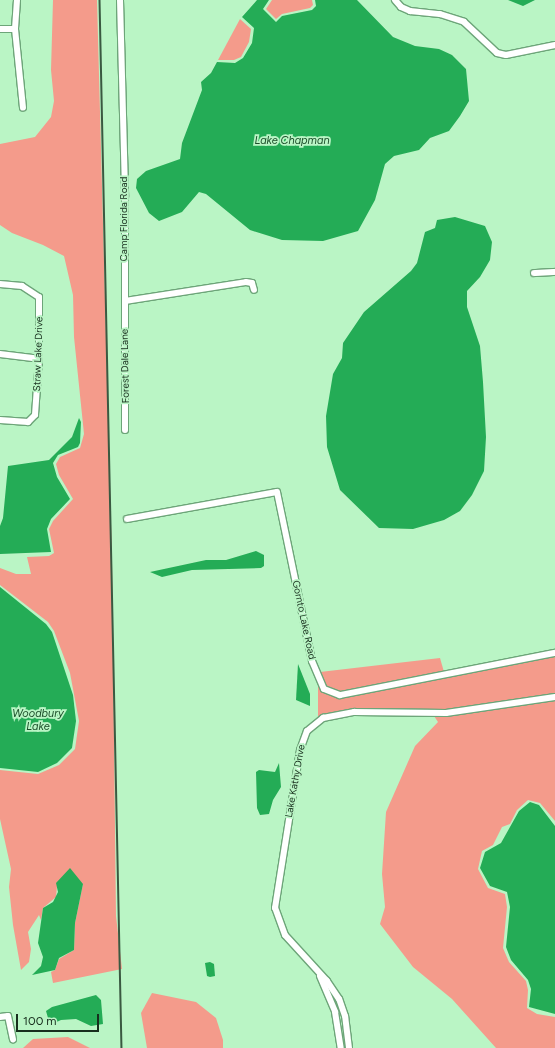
<!DOCTYPE html>
<html>
<head>
<meta charset="utf-8">
<style>
  body { margin:0 }
  #map { position:relative; width:555px; height:1048px; overflow:hidden; background:#baf5c5; font-family:Figtree,sans-serif }
  div>[style] { position:absolute }
  .green>* { inset:0; background:#f49b8b }
  .water>* { inset:0; background:#24ac56 }
  .roads { filter:drop-shadow(1px 0 #6da579) drop-shadow(-1px 0 #6da579) drop-shadow(0 1px #6da579) drop-shadow(0 -1px #6da579) }
  .minor>* { height:6px; margin:-3px; padding:0 3px; transform-origin:3px; border-radius:3px; background:#fff }
  .rail>* { height:1.5px; margin:-0.75px; padding:0 0.75px; transform-origin:0.75px; border-radius:0.75px; background:#3a5941 }
  span { translate:-50% -50%; white-space:nowrap; text-align:center; line-height:1.15; -webkit-text-stroke:3.5px #baf5c5; paint-order:stroke }
  .street-label { font-size:10px; color:#172e1d }
  .water-label { font-size:11px; color:#1b4c29; font-style:italic }
  .scale { position:absolute; left:16px; top:1014px; width:83px; height:18px; box-sizing:border-box; border:2px solid #172e1d; border-top:0; padding-left:5px; font-size:12px; line-height:14px; white-space:nowrap; color:#172e1d; -webkit-text-stroke:3px #baf5c5; paint-order:stroke }
</style>
</head>
<body>
<div id="map">
  <div class="green">
    <i style="clip-path:polygon(53px 0,97px 0,112px 561px,116px 916px,122px 969px,53px 983px,51px 972px,55px 970px,59px 959px,74px 950px,75px 923px,83px 884px,57px 886px,56px 897px,43px 908px,41px 920px,39px 915px,28px 932px,31px 949px,29px 962px,21px 970px,13px 925px,9px 887px,11px 869px,0 819px,0 770px,38px 774px,59px 765px,75px 749px,79px 721px,70px 673px,54px 631px,48px 622px,0 585px,0 568px,16px 574px,31px 574px,27px 557px,49px 556px,54px 553px,49px 529px,53px 521px,73px 499px,59px 475px,56px 464px,60px 457px,80px 448px,84px 434px,74px 337px,73px 295px,64px 256px,43px 245px,12px 233px,0 225px,0 144px,35px 137px,51px 117px,54px 101px,51px 70px)"></i>
    <i style="clip-path:polygon(272px 0,312px 0,313px 5px,310px 8px,282px 14px,276px 19px,266px 9px)"></i>
    <i style="clip-path:polygon(240px 19px,251px 29px,249px 42px,241px 57px,234px 60px,218px 60px)"></i>
    <i style="clip-path:polygon(555px 656px,555px 694px,446px 710px,354px 709px,318px 717px,318px 683px,323px 692px,341px 697px)"></i>
    <i style="clip-path:polygon(440px 658px,444px 672px,341px 692px,327px 687px,320px 672px)"></i>
    <i style="clip-path:polygon(555px 700px,555px 821px,540px 803px,528px 800px,517px 810px,510px 824px,502px 827px,493px 845px,482px 851px,478px 869px,488px 888px,505px 894px,507px 907px,503px 948px,509px 962px,526px 981px,528px 990px,527px 1008px,537px 1014px,555px 1017px,555px 1048px,496px 1048px,452px 999px,413px 967px,380px 924px,385px 907px,382px 874px,386px 812px,415px 746px,438px 722px,434px 716px)"></i>
    <i style="clip-path:polygon(152px 993px,196px 1002px,216px 1018px,223px 1040px,223px 1048px,147px 1048px,141px 1013px)"></i>
    <i style="clip-path:polygon(68px 1037px,90px 1048px,23px 1048px,33px 1039px)"></i>
  </div>
  <div class="water">
    <i style="clip-path:polygon(257px 0,269px 0,263px 9px,276px 22px,282px 16px,312px 10px,316px 6px,315px 0,357px 0,393px 37px,415px 46px,439px 49px,452px 55px,466px 69px,469px 101px,460px 116px,449px 131px,430px 138px,419px 150px,394px 156px,385px 164px,375px 200px,358px 231px,323px 241px,282px 240px,250px 230px,206px 194px,199px 192px,182px 212px,159px 221px,149px 213px,136px 188px,137px 179px,146px 171px,180px 159px,182px 143px,202px 90px,201px 82px,211px 73px,217px 62px,235px 63px,243px 58px,252px 43px,254px 28px,242px 17px)"></i>
    <i style="clip-path:polygon(508px 0,535px 0,523px 6px)"></i>
    <i style="clip-path:polygon(455px 217px,485px 226px,492px 242px,490px 260px,480px 277px,467px 291px,467px 307px,480px 346px,483px 382px,486px 437px,484px 471px,472px 495px,460px 511px,444px 520px,413px 529px,379px 528px,340px 490px,327px 447px,326px 416px,333px 374px,342px 358px,343px 343px,364px 312px,411px 271px,417px 263px,425px 232px,435px 228px,437px 220px)"></i>
    <i style="clip-path:polygon(79px 418px,81px 422px,80px 443px,78px 447px,58px 455px,53px 463px,57px 477px,70px 499px,51px 519px,47px 529px,51px 552px,0 554px,0 526px,3px 518px,8px 466px,49px 460px,72px 437px)"></i>
    <i style="clip-path:polygon(256px 551px,264px 555px,264px 566px,261px 568px,192px 570px,162px 577px,150px 572px,206px 560px,226px 560px)"></i>
    <i style="clip-path:polygon(0 587px,46px 624px,52px 632px,73px 695px,76px 721px,72px 748px,57px 763px,38px 772px,0 768px)"></i>
    <i style="clip-path:polygon(298px 664px,310px 694px,310px 706px,296px 700px)"></i>
    <i style="clip-path:polygon(279px 763px,281px 787px,273px 800px,269px 814px,260px 815px,257px 808px,256px 772px,259px 770px,275px 772px)"></i>
    <i style="clip-path:polygon(530px 802px,539px 805px,555px 826px,555px 1014px,529px 1007px,531px 989px,528px 980px,511px 960px,506px 947px,510px 907px,507px 892px,490px 886px,480px 868px,485px 852px,501px 843px,519px 811px)"></i>
    <i style="clip-path:polygon(70px 868px,83px 884px,75px 923px,74px 950px,59px 958px,55px 970px,32px 975px,41px 966px,43px 957px,38px 943px,43px 908px,53px 902px,58px 892px,56px 883px)"></i>
    <i style="clip-path:polygon(210px 962px,214px 964px,215px 976px,210px 977px,207px 976px,205px 963px)"></i>
    <i style="clip-path:polygon(96px 995px,101px 1000px,103px 1024px,91px 1026px,76px 1019px,61px 1020px,50px 1025px,46px 1011px,52px 1007px)"></i>
  </div>
  <div class="roads">
    <div class="minor">
      <i style="left:17px;top:0;width:29px;rotate:94deg"></i>
      <i style="left:15px;top:29px;width:79px;rotate:84.2deg"></i>
      <i style="left:120px;top:0;width:197px;rotate:88.5deg"></i>
      <i style="left:125px;top:197px;width:233px;rotate:90deg"></i>
      <i style="left:395px;top:0;width:9px;rotate:49deg"></i>
      <i style="left:401px;top:7px;width:10px;rotate:24deg"></i>
      <i style="left:410px;top:11px;width:30px;rotate:6deg"></i>
      <i style="left:440px;top:14px;width:25px;rotate:18deg"></i>
      <i style="left:464px;top:22px;width:45px;rotate:43.2deg"></i>
      <i style="left:497px;top:53px;width:9px;rotate:13deg"></i>
      <i style="left:506px;top:55px;width:50px;rotate:-11.5deg"></i>
      <i style="left:0;top:29px;width:15px"></i>
      <i style="left:534px;top:273px;width:21px;rotate:-3deg"></i>
      <i style="left:0;top:284px;width:22px;rotate:5deg"></i>
      <i style="left:22px;top:286px;width:20px;rotate:33deg"></i>
      <i style="left:39px;top:297px;width:62px;rotate:90deg"></i>
      <i style="left:39px;top:359px;width:56px;rotate:94.1deg"></i>
      <i style="left:35px;top:415px;width:10px;rotate:135deg"></i>
      <i style="left:28px;top:422px;width:28px;rotate:-176deg"></i>
      <i style="left:125px;top:301px;width:122px;rotate:-8.9deg"></i>
      <i style="left:246px;top:282px;width:6px;rotate:9deg"></i>
      <i style="left:252px;top:283px;width:7px;rotate:74deg"></i>
      <i style="left:0;top:354px;width:39px;rotate:7deg"></i>
      <i style="left:127px;top:519px;width:152px;rotate:-10.2deg"></i>
      <i style="left:277px;top:492px;width:173px;rotate:78.3deg"></i>
      <i style="left:312px;top:661px;width:30px;rotate:67deg"></i>
      <i style="left:324px;top:689px;width:17px;rotate:21deg"></i>
      <i style="left:340px;top:695px;width:219px;rotate:-11.1deg"></i>
      <i style="left:320px;top:976px;width:39px;rotate:67deg"></i>
      <i style="left:335px;top:1012px;width:36px;rotate:81deg"></i>
      <i style="left:0;top:1017px;width:8px;rotate:-7deg"></i>
      <i style="left:8px;top:1016px;width:24px;rotate:78deg"></i>
      <i style="left:349px;top:1048px;width:32px;rotate:-97deg"></i>
      <i style="left:345px;top:1016px;width:18px;rotate:-109deg"></i>
      <i style="left:339px;top:999px;width:22px;rotate:-124deg"></i>
      <i style="left:327px;top:981px;width:62px;rotate:-132.4deg"></i>
      <i style="left:285px;top:935px;width:29px;rotate:-110deg"></i>
      <i style="left:275px;top:908px;width:160px;rotate:-81deg"></i>
      <i style="left:300px;top:750px;width:20px;rotate:-70deg"></i>
      <i style="left:307px;top:731px;width:21px;rotate:-39deg"></i>
      <i style="left:323px;top:718px;width:32px;rotate:-11deg"></i>
      <i style="left:354px;top:712px;width:92px;rotate:0.6deg"></i>
      <i style="left:446px;top:713px;width:110px;rotate:-8.4deg"></i>
    </div>
  </div>
  <div class="rail">
    <i style="left:100px;top:0;width:1048px;rotate:88.8deg"></i>
  </div>
  <div class="street-label">
    <span style="left:124px;top:219px;rotate:-90deg">Camp Florida Road</span>
    <span style="left:38px;top:354px;rotate:-88deg">Straw Lake Drive</span>
    <span style="left:125px;top:366px;rotate:-91deg">Forest Dale Lane</span>
    <span style="left:304px;top:620px;rotate:78deg">Gornto Lake Road</span>
    <span style="left:295px;top:781px;rotate:-80deg">Lake Kathy Drive</span>
  </div>
  <div class="water-label">
    <span style="left:292px;top:141px">Lake Chapman</span>
    <span style="left:38px;top:721px">Woodbury<br>Lake</span>
  </div>
  <div class="scale">100 m</div>
</div>
</body>
</html>
